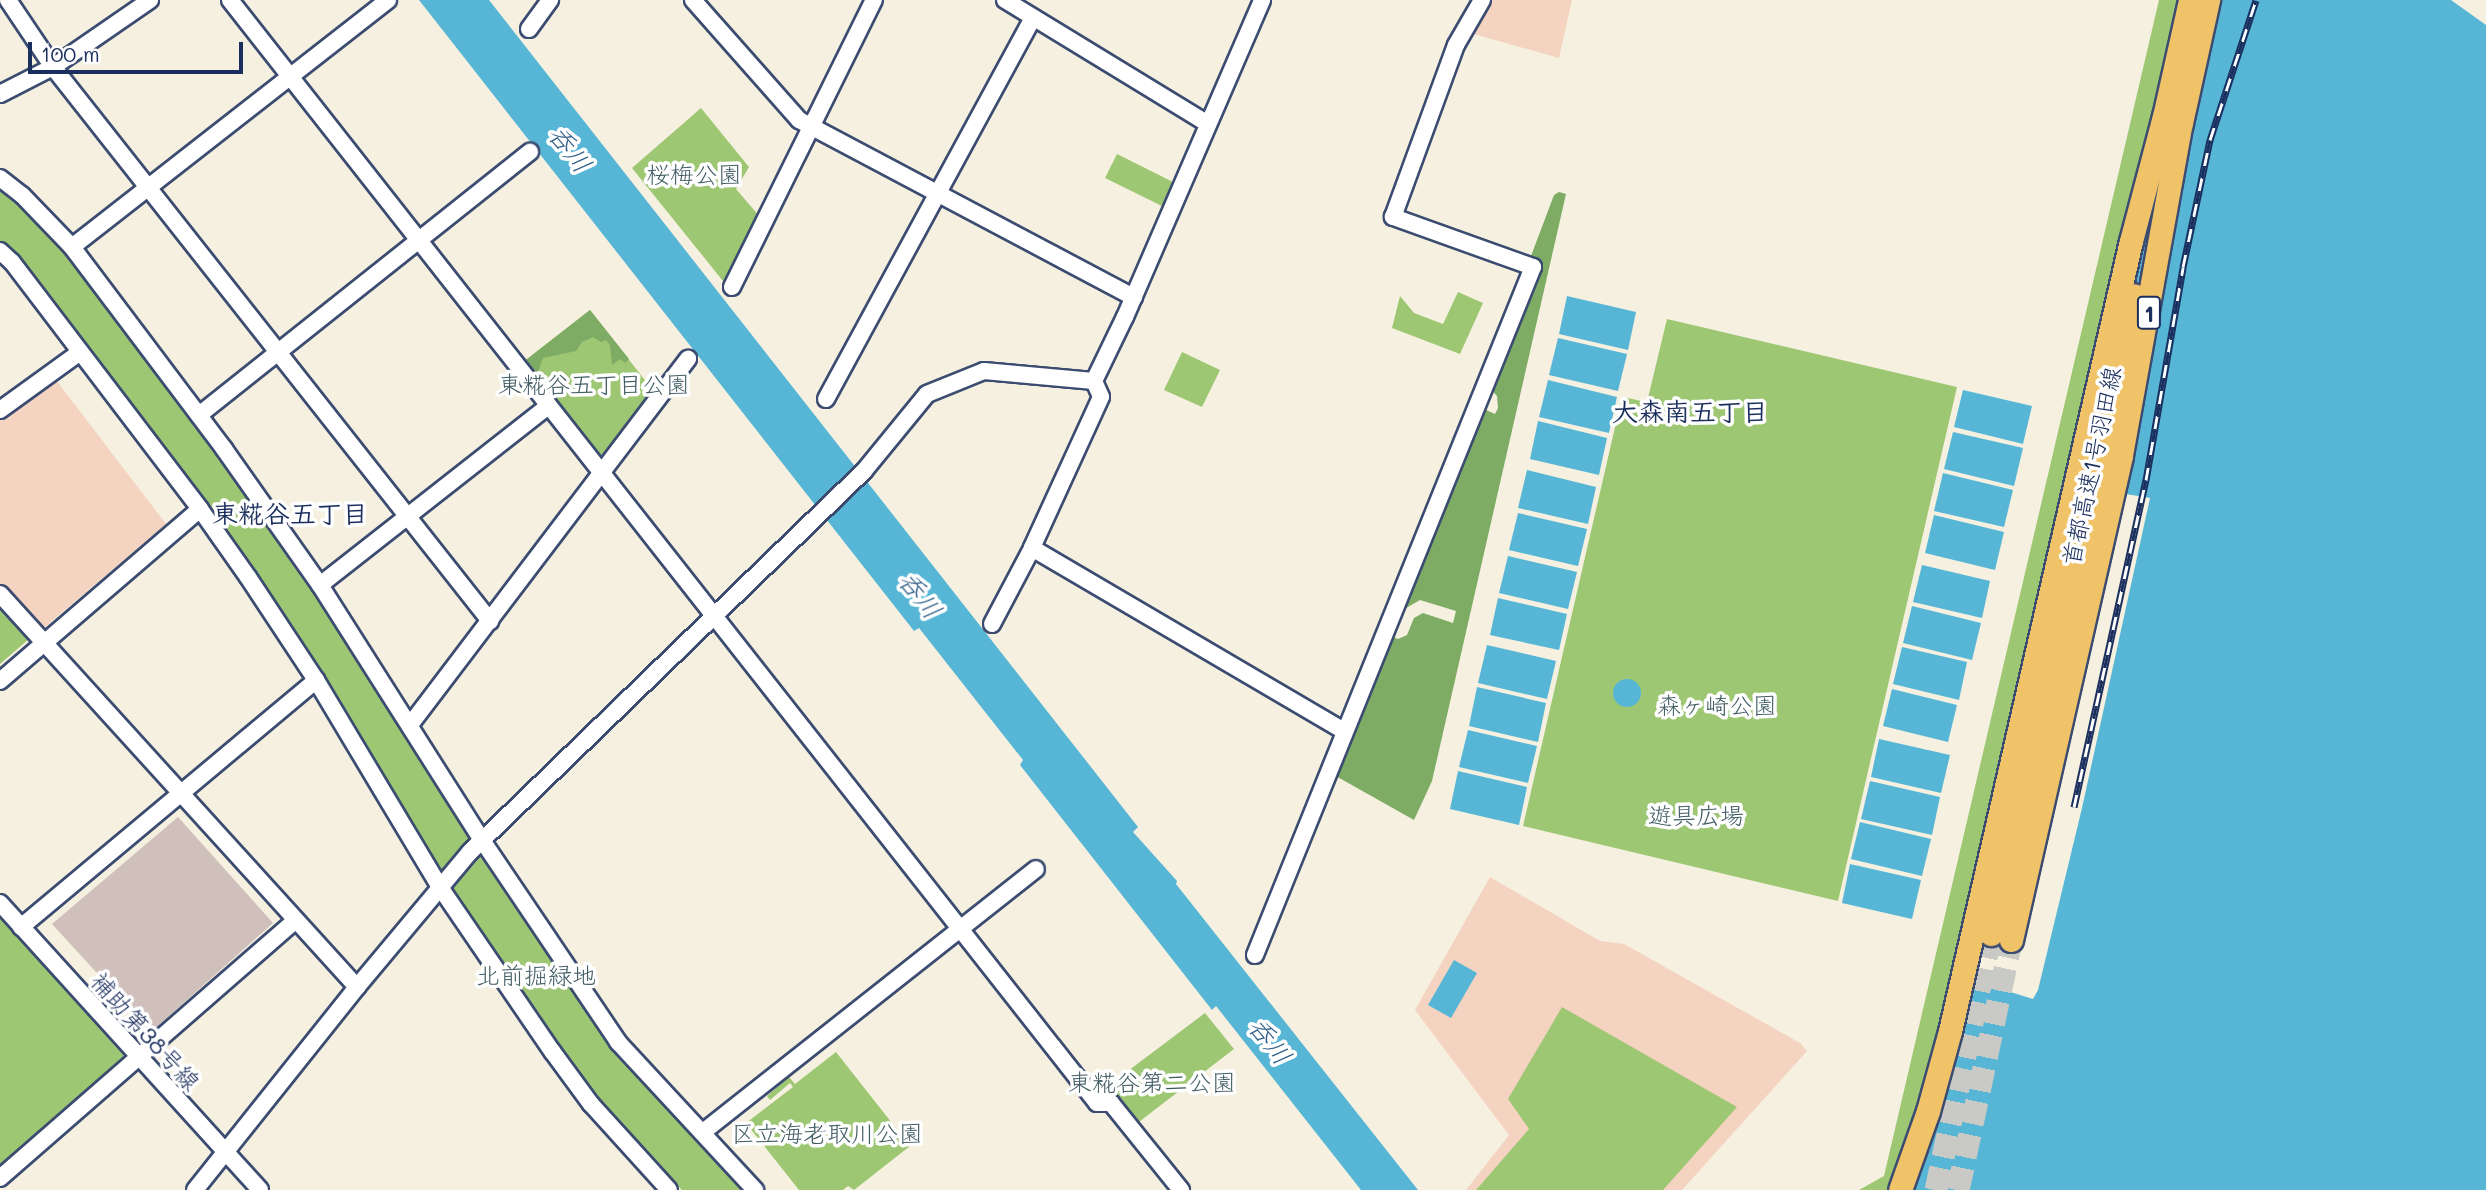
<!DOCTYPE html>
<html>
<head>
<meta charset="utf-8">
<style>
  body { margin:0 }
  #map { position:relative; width:2486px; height:1190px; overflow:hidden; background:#f5f0df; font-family:Mali,"Klee One",sans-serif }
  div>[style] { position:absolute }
  .built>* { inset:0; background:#f4d3c0 }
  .industrial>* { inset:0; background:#d0c0bc }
  .green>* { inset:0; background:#9ec773 }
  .forest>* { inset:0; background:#7eac65 }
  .water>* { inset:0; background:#57b6d6 }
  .round { border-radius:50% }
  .highway-tunnel>* { height:23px; margin-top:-11.5px; transform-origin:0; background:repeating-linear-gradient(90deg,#c9c9c5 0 23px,transparent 0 34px) }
  .roads { filter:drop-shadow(2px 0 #3c4c71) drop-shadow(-2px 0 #3c4c71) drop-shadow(0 2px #3c4c71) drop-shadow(0 -2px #3c4c71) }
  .minor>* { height:16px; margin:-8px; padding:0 8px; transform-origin:8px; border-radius:8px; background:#fff }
  .highway>* { height:23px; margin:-11.5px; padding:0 11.5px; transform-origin:11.5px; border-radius:11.5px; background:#f1c369 }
  .rail>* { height:7px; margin-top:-3.5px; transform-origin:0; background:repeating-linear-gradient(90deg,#fff 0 13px,#1b2f5e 0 26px); box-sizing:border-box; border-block:2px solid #1b2f5e }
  span { translate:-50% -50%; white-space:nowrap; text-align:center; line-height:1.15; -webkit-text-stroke:7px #fff; paint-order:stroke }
  .shield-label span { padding:2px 5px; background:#fff; border:2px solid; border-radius:5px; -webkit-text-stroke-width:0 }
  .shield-label { font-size:23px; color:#1b2f5e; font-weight:700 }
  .park-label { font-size:24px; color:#425d64 }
  .street-label { font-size:24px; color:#1b2f5e }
  .water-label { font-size:26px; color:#305e88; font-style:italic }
  .neighbourhood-label { font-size:26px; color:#1b2f5e; font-weight:700 }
  .scale { position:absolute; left:28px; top:42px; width:215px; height:32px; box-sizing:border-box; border:4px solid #1b2f5e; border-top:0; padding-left:9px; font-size:21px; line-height:24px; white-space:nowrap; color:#1b2f5e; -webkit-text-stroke:5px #fff; paint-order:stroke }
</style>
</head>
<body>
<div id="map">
  <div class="built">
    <i style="clip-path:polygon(1487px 0,1572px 0,1559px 58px,1474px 34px,1471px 28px)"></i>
    <i style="clip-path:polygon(56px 380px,166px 524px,46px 626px,38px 627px,0 585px,0 419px)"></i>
    <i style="clip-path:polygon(1490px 877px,1600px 941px,1624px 944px,1800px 1043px,1807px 1051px,1682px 1190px,1466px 1190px,1509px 1135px,1415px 1010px)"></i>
  </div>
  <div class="industrial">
    <i style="clip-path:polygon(178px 817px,273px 923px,151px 1032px,52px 924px)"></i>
  </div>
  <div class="green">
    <i style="clip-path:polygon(2159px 0,2183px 0,1902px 1180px,1897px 1190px,1859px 1190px,1884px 1176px)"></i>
    <i style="clip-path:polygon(701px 108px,749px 167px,736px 189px,760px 217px,727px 286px,632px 168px)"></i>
    <i style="clip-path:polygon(1117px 154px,1175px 183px,1164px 207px,1105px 178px)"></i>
    <i style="clip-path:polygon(0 183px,70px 249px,249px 492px,618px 1046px,746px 1190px,682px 1190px,583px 1088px,489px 955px,321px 678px,17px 257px,0 242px)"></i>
    <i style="clip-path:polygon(1458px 292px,1483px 303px,1460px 354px,1392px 328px,1400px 296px,1414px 313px,1443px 324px)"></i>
    <i style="clip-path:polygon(590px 310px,655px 393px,609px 454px,594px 455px,522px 363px)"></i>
    <i style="clip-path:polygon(1667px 319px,1957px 387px,1838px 901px,1523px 826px,1622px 397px,1647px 402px)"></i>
    <i style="clip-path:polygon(1182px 352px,1220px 370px,1202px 407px,1164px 390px)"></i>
    <i style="clip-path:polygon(0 607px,29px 639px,0 664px)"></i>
    <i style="clip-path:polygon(0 917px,126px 1058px,0 1171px)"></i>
    <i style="clip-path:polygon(1562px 1007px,1737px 1107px,1663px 1190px,1476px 1190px,1529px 1129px,1508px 1099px)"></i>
    <i style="clip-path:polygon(1205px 1013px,1234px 1049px,1131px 1128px,1092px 1098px)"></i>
    <i style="clip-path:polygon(836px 1052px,910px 1146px,854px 1190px,848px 1186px,843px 1190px,799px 1190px,746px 1123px,793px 1087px,790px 1083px,770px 1100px,767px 1096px,789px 1077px,795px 1084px)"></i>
  </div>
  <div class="forest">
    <i style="clip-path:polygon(1559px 192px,1566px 194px,1432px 781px,1414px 820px,1334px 775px,1390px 636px,1398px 639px,1407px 635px,1414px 618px,1423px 613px,1453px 623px,1456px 611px,1420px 600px,1401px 611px,1484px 409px,1495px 414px,1498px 408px,1497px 396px,1489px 387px,1539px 259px,1531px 256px,1554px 195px)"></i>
    <i style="clip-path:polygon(590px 310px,629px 359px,625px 363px,620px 359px,612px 365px,610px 345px,606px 340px,601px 342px,593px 337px,582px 342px,576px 351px,543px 358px,538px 372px,532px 376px,522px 363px)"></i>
  </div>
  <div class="water">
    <i style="clip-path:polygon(419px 0,489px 0,1138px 827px,1133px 832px,1177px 881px,1176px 884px,1418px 1190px,1361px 1190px,1216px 1006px,1212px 1010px,1020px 765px,1023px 760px,919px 628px,914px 631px)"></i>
    <i style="clip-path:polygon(2183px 0,2451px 0,2486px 25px,2486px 1190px,1909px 1190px,1972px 980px,2033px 999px,2038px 990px,2082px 808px,2150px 498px,2066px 484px)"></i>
    <i style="clip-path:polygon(1567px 296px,1636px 312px,1628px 350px,1559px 334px)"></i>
    <i style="clip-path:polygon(1558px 338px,1627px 354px,1618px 391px,1549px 375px)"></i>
    <i style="clip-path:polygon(1548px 380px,1617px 397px,1609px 433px,1539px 417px)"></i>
    <i style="clip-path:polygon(1963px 390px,2032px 406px,2023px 444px,1954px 427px)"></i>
    <i style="clip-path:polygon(1538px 421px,1607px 438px,1599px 475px,1530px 459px)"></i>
    <i style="clip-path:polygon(1953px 432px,2023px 448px,2014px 486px,1944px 469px)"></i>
    <i style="clip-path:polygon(1527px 470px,1596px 487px,1588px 524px,1518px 508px)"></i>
    <i style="clip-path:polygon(1943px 473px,2013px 490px,2004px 527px,1934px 511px)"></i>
    <i style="clip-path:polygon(1518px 513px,1587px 529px,1578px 566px,1509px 550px)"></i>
    <i style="clip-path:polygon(1934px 515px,2004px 532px,1995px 570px,1925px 553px)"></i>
    <i style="clip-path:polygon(1508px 556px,1577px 572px,1568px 609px,1499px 593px)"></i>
    <i style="clip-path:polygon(1922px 565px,1990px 581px,1982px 618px,1913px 602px)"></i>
    <i style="clip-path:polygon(1498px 598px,1567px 614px,1559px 650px,1490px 635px)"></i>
    <i style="clip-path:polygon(1912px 606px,1981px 623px,1972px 660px,1903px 643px)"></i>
    <i style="clip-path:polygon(1487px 645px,1556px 661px,1547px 699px,1478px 683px)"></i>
    <i style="clip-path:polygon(1902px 647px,1967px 662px,1959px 700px,1893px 684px)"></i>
    <i class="round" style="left:1613px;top:679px;width:28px;height:28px"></i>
    <i style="clip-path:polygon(1477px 687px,1546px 703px,1538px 742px,1469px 726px)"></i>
    <i style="clip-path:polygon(1892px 689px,1957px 705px,1948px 742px,1883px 726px)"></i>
    <i style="clip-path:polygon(1468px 730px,1537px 746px,1528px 783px,1459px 767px)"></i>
    <i style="clip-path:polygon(1879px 739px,1950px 755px,1941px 793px,1871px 777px)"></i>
    <i style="clip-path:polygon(1458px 771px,1527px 787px,1519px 825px,1450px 809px)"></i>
    <i style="clip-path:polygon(1870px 781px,1940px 797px,1932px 835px,1861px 819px)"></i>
    <i style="clip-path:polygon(1860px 822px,1931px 839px,1922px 876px,1851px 859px)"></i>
    <i style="clip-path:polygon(1850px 864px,1921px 880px,1912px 919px,1842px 903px)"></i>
    <i style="clip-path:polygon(1454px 960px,1477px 973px,1451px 1018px,1428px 1005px)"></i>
  </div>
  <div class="highway-tunnel">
    <i style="left:1936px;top:1190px;width:262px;rotate:-77.9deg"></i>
    <i style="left:1958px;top:1190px;width:256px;rotate:-78deg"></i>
  </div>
  <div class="roads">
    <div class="minor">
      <i style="left:8px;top:0;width:81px;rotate:56.1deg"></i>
      <i style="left:53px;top:67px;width:706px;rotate:51.73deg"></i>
      <i style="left:230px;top:0;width:1403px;rotate:51.83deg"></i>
      <i style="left:1097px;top:1103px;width:14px"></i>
      <i style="left:1111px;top:1103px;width:112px;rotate:51.2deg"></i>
      <i style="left:693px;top:0;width:160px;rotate:48.5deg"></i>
      <i style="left:799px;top:120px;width:379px;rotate:27.9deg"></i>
      <i style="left:1005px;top:0;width:238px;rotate:31.4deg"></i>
      <i style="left:529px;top:29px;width:36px;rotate:-54deg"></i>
      <i style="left:0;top:94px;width:59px;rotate:-27deg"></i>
      <i style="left:53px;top:67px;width:118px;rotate:-34.6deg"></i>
      <i style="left:0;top:178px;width:28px;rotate:38deg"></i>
      <i style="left:22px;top:195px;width:72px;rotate:46.1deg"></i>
      <i style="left:72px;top:247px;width:253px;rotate:53deg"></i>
      <i style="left:224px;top:449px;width:166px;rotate:54.8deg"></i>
      <i style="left:320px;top:585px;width:302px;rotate:57.6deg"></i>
      <i style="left:482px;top:840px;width:244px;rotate:56deg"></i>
      <i style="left:618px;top:1042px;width:202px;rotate:47.2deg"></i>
      <i style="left:72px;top:247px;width:401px;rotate:-38deg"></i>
      <i style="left:0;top:251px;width:16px;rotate:43deg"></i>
      <i style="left:12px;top:262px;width:310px;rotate:52.7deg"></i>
      <i style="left:200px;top:509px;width:83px;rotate:54.8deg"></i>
      <i style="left:248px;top:577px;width:123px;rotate:56.6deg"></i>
      <i style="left:316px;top:680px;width:241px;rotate:59.1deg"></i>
      <i style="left:440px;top:887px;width:199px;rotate:55.7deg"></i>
      <i style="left:552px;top:1051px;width:66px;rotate:53.7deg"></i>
      <i style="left:591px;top:1104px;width:116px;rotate:47.8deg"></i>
      <i style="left:732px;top:287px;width:320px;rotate:-63.7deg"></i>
      <i style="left:1094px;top:381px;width:17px;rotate:66deg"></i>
      <i style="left:1101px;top:397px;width:166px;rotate:114.6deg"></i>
      <i style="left:1032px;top:548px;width:362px;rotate:30.4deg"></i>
      <i style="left:1094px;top:381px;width:71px;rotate:-64.2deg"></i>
      <i style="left:1125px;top:317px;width:345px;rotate:-66.6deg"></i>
      <i style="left:826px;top:399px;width:434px;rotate:-61.5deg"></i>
      <i style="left:0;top:410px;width:99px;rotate:-35.9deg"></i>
      <i style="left:199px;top:415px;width:423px;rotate:-38.5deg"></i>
      <i style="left:320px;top:585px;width:290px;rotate:-38.1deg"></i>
      <i style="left:0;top:594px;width:531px;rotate:47.75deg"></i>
      <i style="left:992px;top:624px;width:86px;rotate:-62.2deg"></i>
      <i style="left:0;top:681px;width:264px;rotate:-40.7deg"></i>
      <i style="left:410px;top:725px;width:460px;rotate:-52.8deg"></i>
      <i style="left:0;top:903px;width:387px;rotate:47.8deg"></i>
      <i style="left:21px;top:927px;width:385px;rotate:-39.9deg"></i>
      <i style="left:1255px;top:955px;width:742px;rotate:-68deg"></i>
      <i style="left:1533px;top:267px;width:149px;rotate:-160.3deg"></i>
      <i style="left:1393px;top:217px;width:183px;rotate:-69.9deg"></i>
      <i style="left:1456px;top:45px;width:52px;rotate:-60deg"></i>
      <i style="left:703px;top:1132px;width:424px;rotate:-38.3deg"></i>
      <i style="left:0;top:1178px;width:391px;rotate:-41.1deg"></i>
      <i style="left:195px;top:1190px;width:260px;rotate:-51.4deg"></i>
      <i style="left:357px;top:987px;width:176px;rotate:-50.1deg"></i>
      <i style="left:470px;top:852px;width:548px;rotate:-44.04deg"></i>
      <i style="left:864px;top:471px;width:99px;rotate:-50.7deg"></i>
      <i style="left:927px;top:394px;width:61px;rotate:-22deg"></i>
      <i style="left:984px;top:371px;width:110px;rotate:5.2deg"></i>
    </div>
    <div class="highway">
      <i style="left:2161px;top:130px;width:133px;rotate:-77.4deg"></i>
      <i style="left:1991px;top:934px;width:323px;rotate:-76.4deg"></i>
      <i style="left:2067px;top:620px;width:251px;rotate:-77.8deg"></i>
      <i style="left:2120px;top:375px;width:81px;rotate:-80.1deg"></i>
      <i style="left:2011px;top:940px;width:497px;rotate:-77.2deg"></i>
      <i style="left:2121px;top:455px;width:337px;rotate:-79.8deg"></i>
      <i style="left:2181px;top:123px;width:126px;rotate:-77.6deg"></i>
      <i style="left:1900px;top:1190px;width:84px;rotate:-70.5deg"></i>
      <i style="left:1928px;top:1111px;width:83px;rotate:-74.6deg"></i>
      <i style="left:1950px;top:1031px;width:810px;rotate:-77.1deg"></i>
      <i style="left:2131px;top:241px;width:129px;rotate:-75.2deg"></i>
    </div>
  </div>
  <div class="rail">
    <i style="left:2074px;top:807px;width:335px;rotate:-77.6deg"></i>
    <i style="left:2146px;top:480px;width:216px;rotate:-80.1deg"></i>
    <i style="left:2183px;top:267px;width:130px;rotate:-78deg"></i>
    <i style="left:2210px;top:140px;width:147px;rotate:-71.8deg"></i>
  </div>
  <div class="shield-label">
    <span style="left:2149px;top:313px">1</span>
  </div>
  <div class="park-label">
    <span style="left:694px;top:174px">桜梅公園</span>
    <span style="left:594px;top:384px">東糀谷五丁目公園</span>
    <span style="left:1717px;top:705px">森ヶ崎公園</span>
    <span style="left:1696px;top:815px">遊具広場</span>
    <span style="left:536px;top:975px">北前掘緑地</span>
    <span style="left:1152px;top:1082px">東糀谷第二公園</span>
    <span style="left:827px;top:1133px">区立海老取川公園</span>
  </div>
  <div class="street-label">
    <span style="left:2091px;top:466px;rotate:-78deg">首都高速1号羽田線</span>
    <span style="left:146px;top:1031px;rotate:48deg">補助第38号線</span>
  </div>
  <div class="water-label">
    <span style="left:570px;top:149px;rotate:52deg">呑川</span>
    <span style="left:920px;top:595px;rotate:52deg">呑川</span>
    <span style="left:1270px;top:1041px;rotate:52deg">呑川</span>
  </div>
  <div class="neighbourhood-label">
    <span style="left:1690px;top:412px">大森南五丁目</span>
    <span style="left:290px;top:514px">東糀谷五丁目</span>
  </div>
  <div class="scale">100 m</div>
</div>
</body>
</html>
